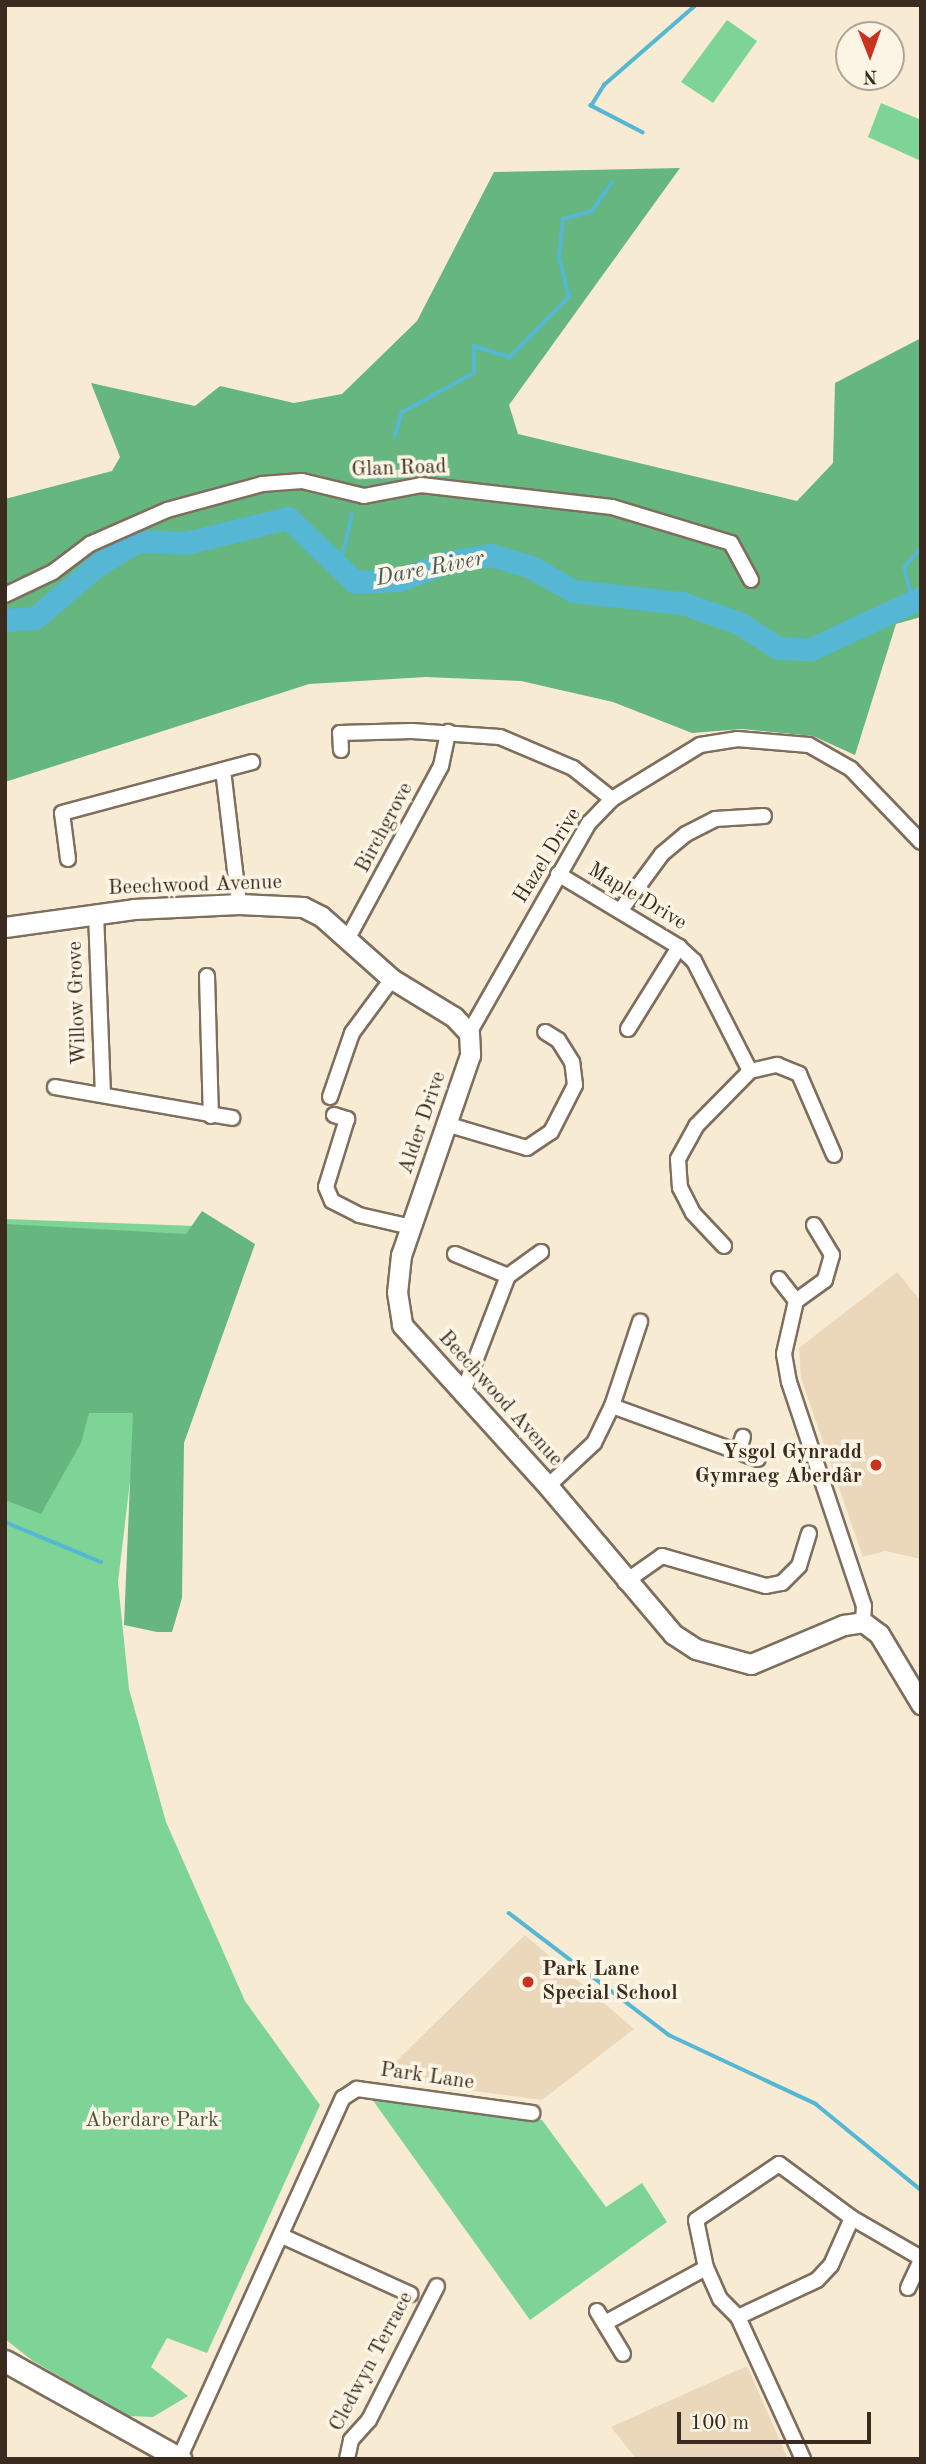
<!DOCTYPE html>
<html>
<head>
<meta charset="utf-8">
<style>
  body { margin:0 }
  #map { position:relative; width:926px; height:2464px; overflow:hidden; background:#f7ebd3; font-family:"Old Standard TT",serif }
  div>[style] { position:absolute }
  .built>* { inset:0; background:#ebd8ba }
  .green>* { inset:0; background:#7ed497 }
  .forest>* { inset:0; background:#66b680 }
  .stream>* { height:3.5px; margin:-1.75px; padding:0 1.75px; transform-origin:1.75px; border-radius:1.75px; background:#55b7d4 }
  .river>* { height:23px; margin:-11.5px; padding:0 11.5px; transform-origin:11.5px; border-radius:11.5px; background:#55b7d4 }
  .roads { filter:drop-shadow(2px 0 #7d6e5d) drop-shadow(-2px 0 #7d6e5d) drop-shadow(0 2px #7d6e5d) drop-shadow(0 -2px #7d6e5d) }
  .minor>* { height:14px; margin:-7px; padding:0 7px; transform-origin:7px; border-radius:7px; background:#fff }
  .tertiary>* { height:19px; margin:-9.5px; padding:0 9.5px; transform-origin:9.5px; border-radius:9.5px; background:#fff }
  .secondary>* { height:21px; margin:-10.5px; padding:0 10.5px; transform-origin:10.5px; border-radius:10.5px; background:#fff }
  .dots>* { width:19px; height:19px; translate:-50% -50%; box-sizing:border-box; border:4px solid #fcf5e5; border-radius:50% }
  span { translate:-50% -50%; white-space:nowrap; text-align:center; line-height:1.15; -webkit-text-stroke:7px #fcf5e5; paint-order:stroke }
  .street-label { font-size:21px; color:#3b2a1e }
  .poi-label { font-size:21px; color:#3b2a1e; font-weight:700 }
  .right { translate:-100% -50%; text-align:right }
  .left { translate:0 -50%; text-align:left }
  .park-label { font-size:21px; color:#4c543c }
  .water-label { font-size:23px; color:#445b5e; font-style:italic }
  .frame { position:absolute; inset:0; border:7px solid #3b2a1e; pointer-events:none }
  .north { position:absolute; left:835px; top:21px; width:70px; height:70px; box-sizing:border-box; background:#fcf5e5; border:2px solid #afa495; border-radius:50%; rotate:179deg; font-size:19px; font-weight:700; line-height:28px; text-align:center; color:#3b2a1e }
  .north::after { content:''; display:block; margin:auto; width:24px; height:32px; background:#c8321e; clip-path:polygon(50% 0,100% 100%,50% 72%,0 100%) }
  .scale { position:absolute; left:677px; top:2412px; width:194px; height:32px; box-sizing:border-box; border:4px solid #3b2a1e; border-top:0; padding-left:9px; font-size:21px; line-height:24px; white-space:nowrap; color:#3b2a1e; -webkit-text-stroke:5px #fcf5e5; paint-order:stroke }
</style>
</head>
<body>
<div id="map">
  <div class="built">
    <i style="clip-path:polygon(897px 1272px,921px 1301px,921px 1559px,885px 1551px,863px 1557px,801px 1378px,799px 1348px)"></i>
    <i style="clip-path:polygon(525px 1935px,634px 2029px,542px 2100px,379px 2078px)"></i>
    <i style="clip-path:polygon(747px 2366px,788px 2459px,636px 2459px,611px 2427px)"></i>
  </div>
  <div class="green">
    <i style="clip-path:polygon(727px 20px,757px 41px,713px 103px,681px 82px)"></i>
    <i style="clip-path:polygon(881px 103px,921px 120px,921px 161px,868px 137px)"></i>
    <i style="clip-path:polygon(5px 1219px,196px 1226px,134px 1448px,118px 1582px,129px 1689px,166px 1822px,245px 2001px,320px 2105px,207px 2353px,167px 2338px,151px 2367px,188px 2396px,153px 2417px,128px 2416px,33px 2361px,5px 2339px)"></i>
    <i style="clip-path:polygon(369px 2095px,542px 2120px,606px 2207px,642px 2183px,667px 2222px,530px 2320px)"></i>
  </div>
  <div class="forest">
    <i style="clip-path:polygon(680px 168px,509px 405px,518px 434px,797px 501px,833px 463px,835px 383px,921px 338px,921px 617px,896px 624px,855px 755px,813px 736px,742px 729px,692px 733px,613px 702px,521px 681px,426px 677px,309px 684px,5px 782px,5px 499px,112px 471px,120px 457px,91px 383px,195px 406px,220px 386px,294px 403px,342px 394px,417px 321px,494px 172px)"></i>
    <i style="clip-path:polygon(202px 1211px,255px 1244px,184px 1443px,182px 1598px,172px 1632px,157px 1632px,124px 1625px,133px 1413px,89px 1413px,81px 1443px,41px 1514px,5px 1500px,5px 1224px,186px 1234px)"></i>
  </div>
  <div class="stream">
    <i style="left:643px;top:133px;width:59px;rotate:-152.6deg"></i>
    <i style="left:591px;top:106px;width:25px;rotate:-58deg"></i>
    <i style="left:604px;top:85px;width:122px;rotate:-41deg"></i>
    <i style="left:395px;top:436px;width:24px;rotate:-75deg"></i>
    <i style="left:401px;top:413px;width:83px;rotate:-28.7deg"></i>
    <i style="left:474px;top:373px;width:27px;rotate:-90deg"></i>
    <i style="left:474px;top:346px;width:38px;rotate:17deg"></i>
    <i style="left:510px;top:357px;width:84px;rotate:-45.5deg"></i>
    <i style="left:569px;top:297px;width:41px;rotate:-104deg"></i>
    <i style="left:559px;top:257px;width:38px;rotate:-84deg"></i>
    <i style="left:563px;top:219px;width:30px;rotate:-15deg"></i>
    <i style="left:592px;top:211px;width:35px;rotate:-55deg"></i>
    <i style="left:378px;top:479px;width:18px;rotate:-61deg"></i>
    <i style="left:339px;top:569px;width:56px;rotate:-76.5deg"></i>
    <i style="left:912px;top:599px;width:32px;rotate:-104deg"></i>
    <i style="left:904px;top:568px;width:23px;rotate:-50deg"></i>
    <i style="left:5px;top:1522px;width:104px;rotate:22.6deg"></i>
    <i style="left:509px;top:1913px;width:201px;rotate:37.3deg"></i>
    <i style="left:669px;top:2035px;width:162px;rotate:25.1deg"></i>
    <i style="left:816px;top:2104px;width:136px;rotate:39.3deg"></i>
  </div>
  <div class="river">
    <i style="left:5px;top:620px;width:30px;rotate:-4deg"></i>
    <i style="left:35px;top:618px;width:84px;rotate:-40.2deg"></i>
    <i style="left:99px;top:564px;width:45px;rotate:-30.5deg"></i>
    <i style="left:138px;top:541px;width:48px;rotate:2.4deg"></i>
    <i style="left:186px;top:543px;width:105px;rotate:-13.8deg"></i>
    <i style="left:288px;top:518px;width:93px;rotate:43.7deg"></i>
    <i style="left:355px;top:582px;width:44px;rotate:-2.6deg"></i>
    <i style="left:399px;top:580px;width:52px;rotate:-20.2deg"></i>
    <i style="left:448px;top:562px;width:44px;rotate:-9.2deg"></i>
    <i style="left:491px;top:555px;width:42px;rotate:16.7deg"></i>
    <i style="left:531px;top:567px;width:48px;rotate:29.7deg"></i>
    <i style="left:573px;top:591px;width:110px;rotate:6.3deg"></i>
    <i style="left:682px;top:603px;width:60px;rotate:19.3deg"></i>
    <i style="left:739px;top:623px;width:46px;rotate:32.7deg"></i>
    <i style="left:778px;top:648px;width:33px;rotate:2deg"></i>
    <i style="left:811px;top:649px;width:121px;rotate:-24.9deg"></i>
  </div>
  <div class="roads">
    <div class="minor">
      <i style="left:5px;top:595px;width:53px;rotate:-25.6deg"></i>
      <i style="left:53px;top:572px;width:46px;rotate:-37.1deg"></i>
      <i style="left:90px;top:544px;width:84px;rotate:-23.8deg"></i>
      <i style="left:167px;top:510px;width:98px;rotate:-15.3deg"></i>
      <i style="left:262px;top:484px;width:40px;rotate:-4.3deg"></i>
      <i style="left:302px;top:481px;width:64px;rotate:13.6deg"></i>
      <i style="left:364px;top:496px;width:58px;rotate:-10.9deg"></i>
      <i style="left:421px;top:485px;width:192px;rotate:6.6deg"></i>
      <i style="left:612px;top:507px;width:124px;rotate:16.8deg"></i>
      <i style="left:731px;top:543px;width:42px;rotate:61.6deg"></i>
      <i style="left:341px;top:750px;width:17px;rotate:-93deg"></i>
      <i style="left:340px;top:733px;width:72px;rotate:-1.6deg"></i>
      <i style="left:412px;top:731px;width:88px;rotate:3.9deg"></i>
      <i style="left:500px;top:737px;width:79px;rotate:23deg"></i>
      <i style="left:573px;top:768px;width:50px;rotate:38.5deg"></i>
      <i style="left:223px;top:770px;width:135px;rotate:83.2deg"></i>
      <i style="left:68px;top:859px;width:46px;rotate:-97.4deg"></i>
      <i style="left:62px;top:813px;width:197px;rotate:-15deg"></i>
      <i style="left:558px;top:874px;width:141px;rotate:31.1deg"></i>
      <i style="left:679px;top:947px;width:21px;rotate:43deg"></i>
      <i style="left:694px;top:961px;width:123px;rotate:63deg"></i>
      <i style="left:620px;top:911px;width:71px;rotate:-53.6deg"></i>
      <i style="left:662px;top:854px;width:31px;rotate:-40deg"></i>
      <i style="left:686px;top:834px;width:33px;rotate:-27deg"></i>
      <i style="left:715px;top:819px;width:49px;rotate:-3.5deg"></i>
      <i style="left:96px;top:913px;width:179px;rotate:87.8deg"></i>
      <i style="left:348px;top:938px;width:196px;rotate:-61.6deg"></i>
      <i style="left:441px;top:766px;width:35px;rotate:-78deg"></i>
      <i style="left:207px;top:976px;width:140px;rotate:88.4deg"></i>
      <i style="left:628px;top:1029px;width:97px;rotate:-58.1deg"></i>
      <i style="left:469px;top:1033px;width:242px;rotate:-60.3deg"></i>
      <i style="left:589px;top:823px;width:33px;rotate:-46deg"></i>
      <i style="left:612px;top:799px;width:103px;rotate:-31.5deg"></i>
      <i style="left:700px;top:745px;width:37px;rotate:-9deg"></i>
      <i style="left:737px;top:739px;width:72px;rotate:4.8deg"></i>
      <i style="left:809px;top:745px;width:48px;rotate:29.7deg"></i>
      <i style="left:851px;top:769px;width:101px;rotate:46.2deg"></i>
      <i style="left:55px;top:1087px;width:180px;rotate:9.9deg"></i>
      <i style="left:330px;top:1097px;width:68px;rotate:-71deg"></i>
      <i style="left:352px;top:1033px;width:67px;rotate:-53.5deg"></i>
      <i style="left:334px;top:1115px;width:14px;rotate:17deg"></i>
      <i style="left:347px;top:1119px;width:71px;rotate:107.2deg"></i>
      <i style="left:326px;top:1187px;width:15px;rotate:67deg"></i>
      <i style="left:332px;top:1201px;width:30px;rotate:27deg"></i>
      <i style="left:359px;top:1215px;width:53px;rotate:13deg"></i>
      <i style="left:446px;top:1124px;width:84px;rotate:16.5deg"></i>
      <i style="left:527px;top:1148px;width:29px;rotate:-34deg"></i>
      <i style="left:551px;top:1132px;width:53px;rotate:-62.9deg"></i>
      <i style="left:575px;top:1085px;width:23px;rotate:-97deg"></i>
      <i style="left:572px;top:1062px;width:26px;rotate:-122deg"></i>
      <i style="left:558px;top:1040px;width:15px;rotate:-148deg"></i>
      <i style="left:814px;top:1225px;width:35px;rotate:59deg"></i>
      <i style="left:832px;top:1255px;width:26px;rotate:106deg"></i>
      <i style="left:825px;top:1280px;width:36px;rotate:144deg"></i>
      <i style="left:796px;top:1301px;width:54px;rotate:102.8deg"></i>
      <i style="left:784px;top:1354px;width:28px;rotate:80deg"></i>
      <i style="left:789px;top:1382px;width:236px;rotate:71.5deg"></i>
      <i style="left:864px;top:1606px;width:16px;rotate:94deg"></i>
      <i style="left:724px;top:1246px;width:45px;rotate:-133.2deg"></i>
      <i style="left:693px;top:1213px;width:28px;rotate:-117deg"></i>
      <i style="left:680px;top:1188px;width:29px;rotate:-94deg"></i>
      <i style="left:678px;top:1159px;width:38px;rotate:-61deg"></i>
      <i style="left:696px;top:1126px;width:77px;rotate:-45.5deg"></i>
      <i style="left:750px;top:1071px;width:28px;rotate:-13deg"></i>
      <i style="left:777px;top:1065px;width:24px;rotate:22deg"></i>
      <i style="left:799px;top:1074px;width:88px;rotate:66.6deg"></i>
      <i style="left:455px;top:1254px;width:57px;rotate:22.5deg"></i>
      <i style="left:779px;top:1279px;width:28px;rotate:52deg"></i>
      <i style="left:462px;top:1395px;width:128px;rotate:-68.9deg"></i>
      <i style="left:508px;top:1276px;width:41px;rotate:-36deg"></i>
      <i style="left:612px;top:1406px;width:155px;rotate:20deg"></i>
      <i style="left:738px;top:1452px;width:16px;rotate:-72deg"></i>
      <i style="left:548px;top:1486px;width:63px;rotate:-43.1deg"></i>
      <i style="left:594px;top:1443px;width:41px;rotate:-64.1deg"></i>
      <i style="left:612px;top:1406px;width:89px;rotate:-71.6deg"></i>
      <i style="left:625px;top:1582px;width:45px;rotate:-35.1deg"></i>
      <i style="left:662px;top:1556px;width:108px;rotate:16.1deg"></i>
      <i style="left:766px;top:1586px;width:16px;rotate:-11deg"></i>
      <i style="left:782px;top:1583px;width:24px;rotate:-45deg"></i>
      <i style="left:799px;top:1566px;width:34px;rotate:-73deg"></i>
      <i style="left:282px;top:2236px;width:141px;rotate:24.4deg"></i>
      <i style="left:908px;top:2288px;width:31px;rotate:-65deg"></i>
      <i style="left:597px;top:2311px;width:50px;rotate:58.8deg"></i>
      <i style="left:738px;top:2317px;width:87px;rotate:-25.1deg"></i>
      <i style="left:817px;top:2280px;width:21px;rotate:-47deg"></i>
      <i style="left:831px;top:2265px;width:51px;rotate:-65.9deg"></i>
      <i style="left:605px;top:2323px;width:115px;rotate:-28.6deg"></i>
      <i style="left:179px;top:2459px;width:397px;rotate:-65.6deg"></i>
      <i style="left:343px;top:2098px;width:17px;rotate:-33deg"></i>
      <i style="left:357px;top:2089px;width:177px;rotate:7.8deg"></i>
      <i style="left:347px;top:2459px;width:19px;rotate:-78deg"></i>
      <i style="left:351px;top:2440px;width:27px;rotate:-48deg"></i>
      <i style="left:369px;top:2420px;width:150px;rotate:-63.1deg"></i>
      <i style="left:803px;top:2459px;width:156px;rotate:-114.6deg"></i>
      <i style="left:738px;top:2317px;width:25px;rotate:-135deg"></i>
      <i style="left:720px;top:2299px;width:34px;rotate:-114deg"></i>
      <i style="left:706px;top:2268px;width:49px;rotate:-101.8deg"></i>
      <i style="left:696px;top:2220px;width:100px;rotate:-34deg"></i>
      <i style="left:779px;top:2164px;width:91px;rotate:36.5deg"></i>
      <i style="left:852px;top:2218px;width:80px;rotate:30.1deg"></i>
    </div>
    <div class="tertiary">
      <i style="left:5px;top:927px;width:130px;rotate:-7.9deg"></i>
      <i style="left:134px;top:909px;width:105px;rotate:-2.7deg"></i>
      <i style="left:239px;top:904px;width:64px;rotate:2.7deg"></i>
      <i style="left:303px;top:907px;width:20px;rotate:27deg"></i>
      <i style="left:321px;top:916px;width:95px;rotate:41.6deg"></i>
      <i style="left:392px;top:979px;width:73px;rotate:31.5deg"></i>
      <i style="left:454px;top:1017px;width:22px;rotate:47deg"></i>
      <i style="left:469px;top:1033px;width:22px;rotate:87deg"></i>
      <i style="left:470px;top:1055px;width:212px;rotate:109deg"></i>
      <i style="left:401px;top:1255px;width:37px;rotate:96deg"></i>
      <i style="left:397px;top:1292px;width:33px;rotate:81deg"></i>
      <i style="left:402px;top:1325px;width:217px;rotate:47.8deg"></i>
      <i style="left:548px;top:1486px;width:194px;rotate:49.8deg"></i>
      <i style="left:673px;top:1634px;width:27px;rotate:33deg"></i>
      <i style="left:696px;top:1649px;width:57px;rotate:15.3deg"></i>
      <i style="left:751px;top:1664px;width:101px;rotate:-22.8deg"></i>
      <i style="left:844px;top:1625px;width:19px;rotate:-9deg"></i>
      <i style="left:863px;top:1622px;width:20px;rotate:37deg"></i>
      <i style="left:879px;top:1634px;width:82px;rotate:59deg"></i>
    </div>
    <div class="secondary">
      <i style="left:5px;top:2361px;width:201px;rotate:29.2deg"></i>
    </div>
  </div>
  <div class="dots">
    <i style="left:876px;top:1465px;background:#c8321e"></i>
    <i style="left:528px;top:1982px;background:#c8321e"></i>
  </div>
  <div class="street-label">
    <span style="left:399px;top:469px;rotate:-2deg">Glan Road</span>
    <span style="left:385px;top:828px;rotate:-62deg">Birchgrove</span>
    <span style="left:548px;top:856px;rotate:-58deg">Hazel Drive</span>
    <span style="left:195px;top:886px;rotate:-2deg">Beechwood Avenue</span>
    <span style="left:637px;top:897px;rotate:31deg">Maple Drive</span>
    <span style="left:78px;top:1003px;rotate:-92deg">Willow Grove</span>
    <span style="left:423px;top:1123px;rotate:-71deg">Alder Drive</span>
    <span style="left:500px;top:1399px;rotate:48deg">Beechwood Avenue</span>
    <span style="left:427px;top:2077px;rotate:8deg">Park Lane</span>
    <span style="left:372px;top:2362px;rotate:-62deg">Cledwyn Terrace</span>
  </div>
  <div class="poi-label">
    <span class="right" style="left:862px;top:1465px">Ysgol Gynradd<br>Gymraeg Aberdâr</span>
    <span class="left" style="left:542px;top:1982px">Park Lane<br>Special School</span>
  </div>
  <div class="park-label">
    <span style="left:152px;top:2121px">Aberdare Park</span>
  </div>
  <div class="water-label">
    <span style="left:430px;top:569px;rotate:-11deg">Dare River</span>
  </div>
  <div class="frame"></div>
  <div class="north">N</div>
  <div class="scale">100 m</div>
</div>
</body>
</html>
